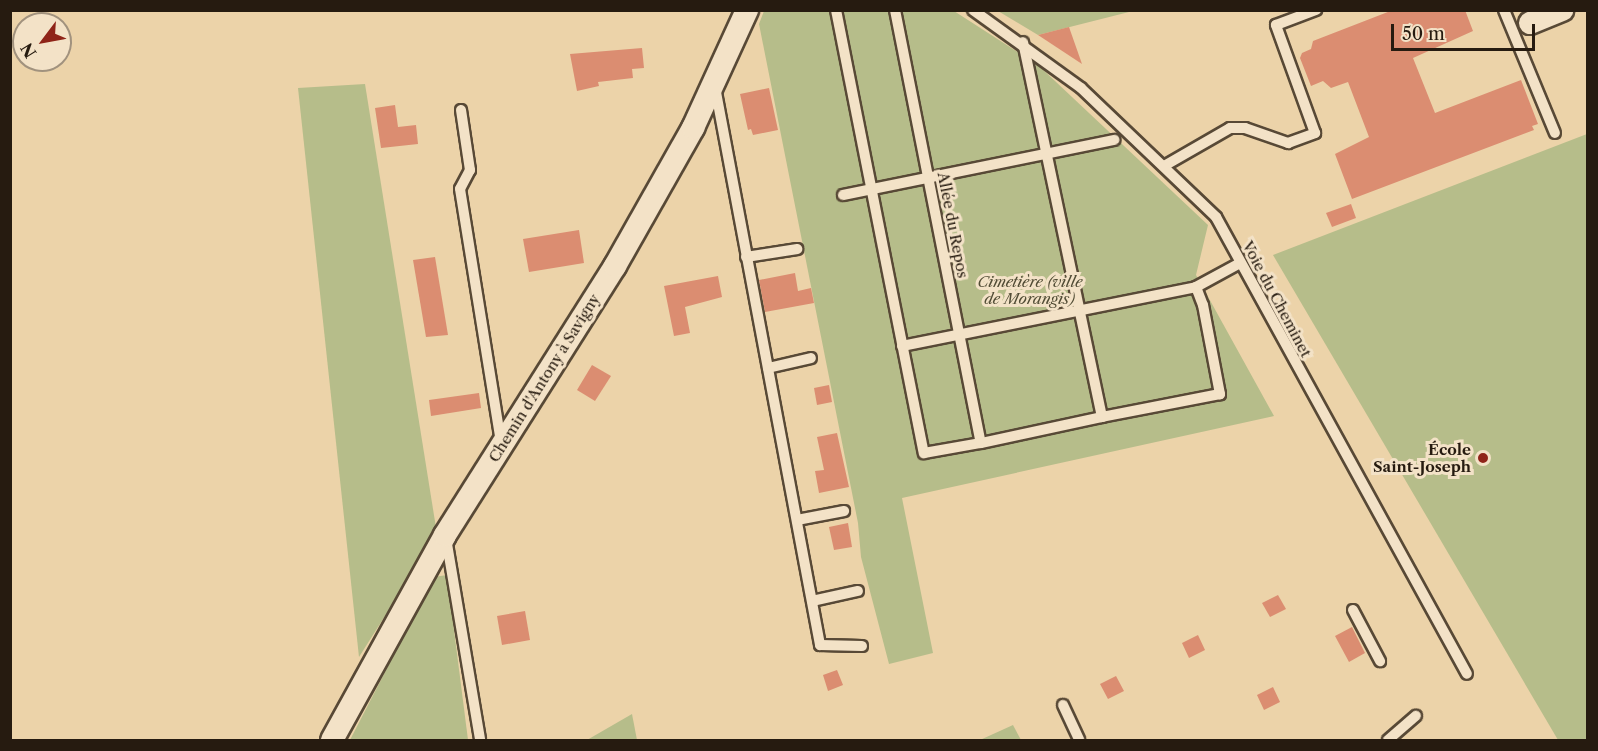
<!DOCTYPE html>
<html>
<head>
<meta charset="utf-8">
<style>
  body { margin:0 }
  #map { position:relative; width:1598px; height:751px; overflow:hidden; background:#ecd3a9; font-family:"Libre Caslon Text",serif }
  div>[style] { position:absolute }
  .green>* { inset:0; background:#b6bd8a }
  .building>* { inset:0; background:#db8d71 }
  .roads { filter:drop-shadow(2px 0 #584936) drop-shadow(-2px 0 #584936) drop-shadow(0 2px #584936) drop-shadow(0 -2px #584936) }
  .service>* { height:10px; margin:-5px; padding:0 5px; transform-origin:5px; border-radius:5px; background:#f3e2c7 }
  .minor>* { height:22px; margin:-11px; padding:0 11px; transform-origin:11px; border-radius:11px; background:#f3e2c7 }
  .dots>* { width:16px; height:16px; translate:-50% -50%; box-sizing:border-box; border:3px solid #f3e2c7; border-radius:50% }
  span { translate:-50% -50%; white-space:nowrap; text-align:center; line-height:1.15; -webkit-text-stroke:6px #f3e2c7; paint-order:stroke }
  .street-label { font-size:15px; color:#261b10 }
  .park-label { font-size:15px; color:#514c35; font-style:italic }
  .poi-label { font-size:15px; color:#261b10; font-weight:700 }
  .right { translate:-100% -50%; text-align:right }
  .frame { position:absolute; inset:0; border:12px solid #261b10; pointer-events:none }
  .north { position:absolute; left:12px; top:12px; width:60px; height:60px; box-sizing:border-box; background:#f3e2c7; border:2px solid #a1927e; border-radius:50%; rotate:238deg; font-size:16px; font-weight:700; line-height:24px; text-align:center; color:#261b10 }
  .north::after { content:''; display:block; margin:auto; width:21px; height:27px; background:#8f2418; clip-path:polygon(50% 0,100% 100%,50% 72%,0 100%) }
  .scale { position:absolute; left:1391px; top:24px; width:144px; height:27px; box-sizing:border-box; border:3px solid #261b10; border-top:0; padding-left:8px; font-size:18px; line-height:21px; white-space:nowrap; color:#261b10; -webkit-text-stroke:4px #f3e2c7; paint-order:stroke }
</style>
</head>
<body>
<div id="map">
  <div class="green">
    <i style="clip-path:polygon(764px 11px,954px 11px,1038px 65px,1208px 225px,1196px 275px,1274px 416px,902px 498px,933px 653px,889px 664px,861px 557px,858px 523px,759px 24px)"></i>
    <i style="clip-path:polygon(998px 11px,1133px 11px,1038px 35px)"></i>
    <i style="clip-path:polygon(365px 84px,437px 534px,359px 657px,298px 88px)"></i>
    <i style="clip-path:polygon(1587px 134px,1588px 740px,1558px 740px,1273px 255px)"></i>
    <i style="clip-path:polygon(447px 575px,468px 740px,350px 740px,434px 577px)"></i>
    <i style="clip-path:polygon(632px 714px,637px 740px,587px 740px)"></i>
    <i style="clip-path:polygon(1013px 725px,1021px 740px,980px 740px)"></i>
  </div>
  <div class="building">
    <i style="clip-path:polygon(1393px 10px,1465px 10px,1473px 31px,1413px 58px,1435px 113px,1521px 80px,1538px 124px,1532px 126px,1534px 130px,1352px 199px,1335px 154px,1369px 137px,1348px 82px,1331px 88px,1323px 81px,1311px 86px,1300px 58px,1302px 53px,1311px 49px,1313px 41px)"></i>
    <i style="clip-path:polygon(1069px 27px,1082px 64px,1038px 35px)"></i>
    <i style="clip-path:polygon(642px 48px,644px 68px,632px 69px,633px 78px,598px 82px,599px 86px,577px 91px,570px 54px)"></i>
    <i style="clip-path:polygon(769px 88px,778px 130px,753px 135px,751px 129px,748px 130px,740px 94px)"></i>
    <i style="clip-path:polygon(395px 105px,398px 127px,416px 125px,418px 144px,381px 148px,375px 108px)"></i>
    <i style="clip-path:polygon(1351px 204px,1356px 218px,1332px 227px,1326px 213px)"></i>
    <i style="clip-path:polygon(579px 230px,584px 263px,529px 272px,523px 239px)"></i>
    <i style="clip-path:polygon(435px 257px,448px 335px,426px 337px,413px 260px)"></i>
    <i style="clip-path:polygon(795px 273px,798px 291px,811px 288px,814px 303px,765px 312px,759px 280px)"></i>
    <i style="clip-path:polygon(718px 276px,722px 297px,685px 307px,690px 333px,674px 336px,664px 286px)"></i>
    <i style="clip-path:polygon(592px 365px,611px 376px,595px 401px,577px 390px)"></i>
    <i style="clip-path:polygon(829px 385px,832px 402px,817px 405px,814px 388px)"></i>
    <i style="clip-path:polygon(479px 393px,481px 408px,431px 416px,429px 400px)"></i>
    <i style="clip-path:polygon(837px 433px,849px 487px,819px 493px,815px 471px,824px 470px,817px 437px)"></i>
    <i style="clip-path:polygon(848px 523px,852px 547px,834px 550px,829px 527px)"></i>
    <i style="clip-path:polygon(1278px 595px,1286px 609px,1270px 617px,1262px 603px)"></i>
    <i style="clip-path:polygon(525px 611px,530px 640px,502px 645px,497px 616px)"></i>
    <i style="clip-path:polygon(1352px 627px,1365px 653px,1349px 662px,1335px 636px)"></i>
    <i style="clip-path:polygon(1198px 635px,1205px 650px,1189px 658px,1182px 643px)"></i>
    <i style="clip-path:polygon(837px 670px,843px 685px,828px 691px,823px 675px)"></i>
    <i style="clip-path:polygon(1116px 676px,1124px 691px,1108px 699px,1100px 684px)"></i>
    <i style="clip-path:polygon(1273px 687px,1280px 702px,1264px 710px,1257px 695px)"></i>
  </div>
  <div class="roads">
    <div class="service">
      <i style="left:836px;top:10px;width:452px;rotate:78.8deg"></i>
      <i style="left:924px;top:453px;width:58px;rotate:-10deg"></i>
      <i style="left:895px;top:10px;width:441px;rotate:78.8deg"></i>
      <i style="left:981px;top:443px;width:124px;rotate:-12.1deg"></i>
      <i style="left:1102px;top:417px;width:383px;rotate:-101.9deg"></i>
      <i style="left:973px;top:10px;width:133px;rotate:35.8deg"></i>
      <i style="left:1081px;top:88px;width:187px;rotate:43.7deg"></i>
      <i style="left:1216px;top:217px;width:521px;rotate:61.22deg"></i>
      <i style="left:1504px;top:10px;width:133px;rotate:67.5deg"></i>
      <i style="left:715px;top:87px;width:568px;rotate:79.34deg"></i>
      <i style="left:820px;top:645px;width:42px;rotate:1.4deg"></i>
      <i style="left:461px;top:110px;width:61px;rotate:81.5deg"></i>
      <i style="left:470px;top:170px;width:21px;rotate:118deg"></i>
      <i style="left:460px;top:189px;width:257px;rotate:80.8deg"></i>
      <i style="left:1164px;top:166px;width:76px;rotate:-29.9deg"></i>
      <i style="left:1230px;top:128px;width:15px"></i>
      <i style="left:1245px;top:128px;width:46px;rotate:19.2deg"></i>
      <i style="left:1288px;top:143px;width:29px;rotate:-20deg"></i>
      <i style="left:1315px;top:133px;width:115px;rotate:-109.9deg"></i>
      <i style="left:1276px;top:25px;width:43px;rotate:-20.6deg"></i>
      <i style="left:843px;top:195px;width:277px;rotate:-11.5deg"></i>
      <i style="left:746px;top:257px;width:52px;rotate:-8.9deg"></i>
      <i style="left:1196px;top:287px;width:50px;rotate:-28.6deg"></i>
      <i style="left:902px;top:346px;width:300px;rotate:-11.3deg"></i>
      <i style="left:1196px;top:287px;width:19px;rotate:69deg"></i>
      <i style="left:1203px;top:305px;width:91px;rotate:79.2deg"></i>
      <i style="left:1220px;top:394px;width:120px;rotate:169deg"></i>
      <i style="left:768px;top:368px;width:44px;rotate:-13.1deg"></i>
      <i style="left:797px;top:520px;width:48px;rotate:-10.8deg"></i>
      <i style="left:446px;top:538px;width:205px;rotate:80.4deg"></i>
      <i style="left:812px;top:601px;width:47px;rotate:-12.3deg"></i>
      <i style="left:1353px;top:610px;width:58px;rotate:62.1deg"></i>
      <i style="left:1063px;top:705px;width:38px;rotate:65deg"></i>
      <i style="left:1388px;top:740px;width:37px;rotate:-41deg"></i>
    </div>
    <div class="minor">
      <i style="left:1530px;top:23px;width:35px;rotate:-22deg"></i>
      <i style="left:332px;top:740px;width:234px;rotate:-61.1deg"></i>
      <i style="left:445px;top:535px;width:318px;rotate:-57.7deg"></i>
      <i style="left:615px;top:266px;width:159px;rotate:-60.5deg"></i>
      <i style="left:693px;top:128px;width:130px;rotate:-65.4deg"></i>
    </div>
  </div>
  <div class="dots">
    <i style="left:1483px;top:458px;background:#8f2418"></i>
  </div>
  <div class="street-label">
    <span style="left:953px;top:225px;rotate:79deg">Allée du Repos</span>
    <span style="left:1277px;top:299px;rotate:62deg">Voie du Cheminet</span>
    <span style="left:544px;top:378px;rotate:-58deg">Chemin d'Antony à Savigny</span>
  </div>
  <div class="park-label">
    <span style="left:1030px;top:290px">Cimetière (ville<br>de Morangis)</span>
  </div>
  <div class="poi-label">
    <span class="right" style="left:1471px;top:458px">École<br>Saint-Joseph</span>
  </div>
  <div class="frame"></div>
  <div class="north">N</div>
  <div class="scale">50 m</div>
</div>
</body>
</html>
